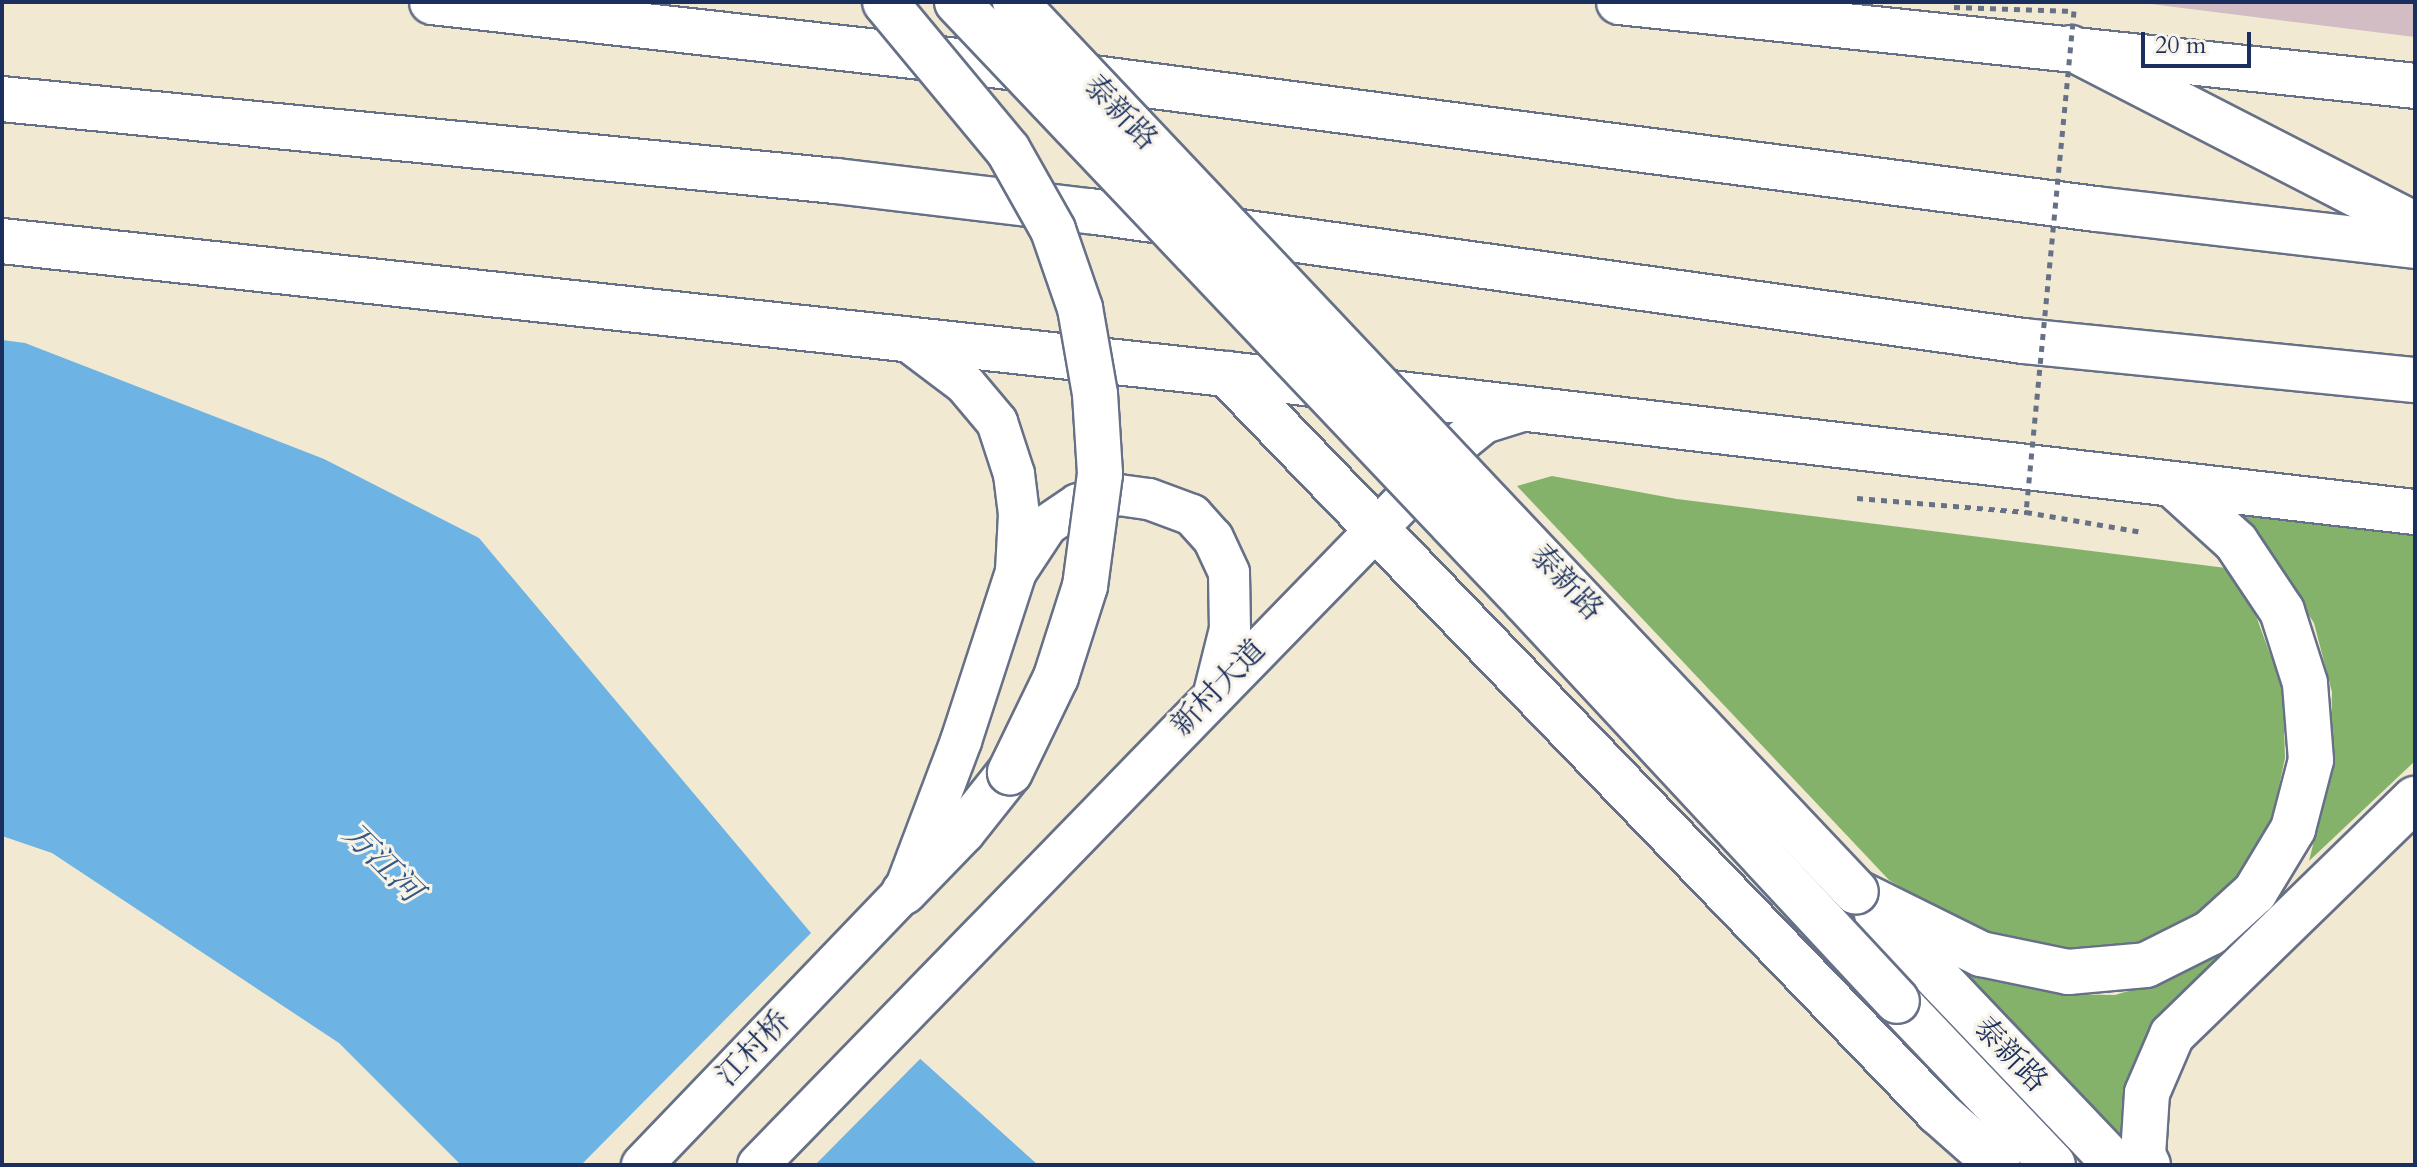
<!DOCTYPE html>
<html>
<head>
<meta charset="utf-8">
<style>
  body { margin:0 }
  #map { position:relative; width:2417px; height:1167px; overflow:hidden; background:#f1e9d2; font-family:Cardo,"Noto Serif SC",serif }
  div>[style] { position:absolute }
  .industrial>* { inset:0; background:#d2bdc5 }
  .forest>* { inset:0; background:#84b26a }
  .water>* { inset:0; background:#6db3e4 }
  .pier>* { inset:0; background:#f1e9d2 }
  .path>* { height:5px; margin-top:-2.5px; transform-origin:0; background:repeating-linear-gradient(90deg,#667087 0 6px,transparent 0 12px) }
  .roads { filter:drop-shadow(2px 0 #667087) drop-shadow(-2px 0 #667087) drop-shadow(0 2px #667087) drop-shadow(0 -2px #667087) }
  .minor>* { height:40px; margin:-20px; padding:0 20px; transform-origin:20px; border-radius:20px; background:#fff }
  .major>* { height:44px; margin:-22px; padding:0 22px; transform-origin:22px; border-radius:22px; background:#fff }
  .highway>* { height:44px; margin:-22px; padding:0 22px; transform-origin:22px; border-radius:22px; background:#fff }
  .path-bridge>* { height:5px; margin-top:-2.5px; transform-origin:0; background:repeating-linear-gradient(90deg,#667087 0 6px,transparent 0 12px) }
  .bridges { filter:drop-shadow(2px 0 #667087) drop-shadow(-2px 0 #667087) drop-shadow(0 2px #667087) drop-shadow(0 -2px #667087) }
  .major-bridge>* { height:44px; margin:-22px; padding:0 22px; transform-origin:22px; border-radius:22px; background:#fff }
  span { translate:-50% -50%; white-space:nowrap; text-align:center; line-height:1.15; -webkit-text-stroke:6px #f7f3e8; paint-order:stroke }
  .street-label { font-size:30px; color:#1b2f5e }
  .water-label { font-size:32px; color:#345786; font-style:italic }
  .frame { position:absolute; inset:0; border:4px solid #1b2f5e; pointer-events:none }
  .scale { position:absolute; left:2141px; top:32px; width:110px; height:36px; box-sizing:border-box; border:4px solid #1b2f5e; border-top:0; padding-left:10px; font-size:24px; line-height:28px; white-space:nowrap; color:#1b2f5e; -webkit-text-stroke:6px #f7f3e8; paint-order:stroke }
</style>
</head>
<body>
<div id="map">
  <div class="industrial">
    <i style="clip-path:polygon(2135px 2px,2415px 2px,2415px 37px)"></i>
  </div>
  <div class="forest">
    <i style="clip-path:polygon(1552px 476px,1677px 499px,2226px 568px,2256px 616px,2283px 689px,2285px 758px,2271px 824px,2244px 877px,2197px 919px,2145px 945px,2089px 952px,2036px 947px,1963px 925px,1889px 880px,1517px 486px)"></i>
    <i style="clip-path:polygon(2220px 505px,2415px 534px,2415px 761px,2309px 861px,2330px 776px,2332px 692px,2314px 623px,2275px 563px)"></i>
    <i style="clip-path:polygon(2213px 951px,2222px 963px,2126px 1094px,2121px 1141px,1964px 975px,2059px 994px,2115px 995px,2175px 977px)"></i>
  </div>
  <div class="water">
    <i style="clip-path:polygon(2px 340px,25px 343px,324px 459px,479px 538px,906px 1046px,1038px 1165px,461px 1165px,339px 1043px,52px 853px,2px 836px)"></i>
  </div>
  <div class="pier">
    <i style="clip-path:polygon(814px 930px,923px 1056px,815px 1165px,581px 1165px)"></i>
  </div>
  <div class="path">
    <i style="left:1857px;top:498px;width:170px;rotate:4.7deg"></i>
  </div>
  <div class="roads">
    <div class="minor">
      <i style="left:904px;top:338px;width:76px;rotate:37deg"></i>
      <i style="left:965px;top:384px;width:50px;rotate:49.9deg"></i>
      <i style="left:997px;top:422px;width:55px;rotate:71.9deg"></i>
      <i style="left:1014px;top:474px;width:40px;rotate:82.9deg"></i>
      <i style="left:1019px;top:514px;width:58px;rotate:93deg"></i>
      <i style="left:642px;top:1165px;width:378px;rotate:-46.2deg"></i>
      <i style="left:904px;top:892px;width:161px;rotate:-69.3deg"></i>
      <i style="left:961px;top:741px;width:178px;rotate:-72deg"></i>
      <i style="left:1016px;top:572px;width:56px;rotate:-56.6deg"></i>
      <i style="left:1047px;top:525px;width:37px;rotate:-34deg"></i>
      <i style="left:1078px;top:504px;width:42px;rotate:-12.4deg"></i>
      <i style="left:1119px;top:495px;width:30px;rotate:8deg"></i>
      <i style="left:1149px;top:499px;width:46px;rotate:20.4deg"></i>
      <i style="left:1192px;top:515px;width:31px;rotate:48deg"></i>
      <i style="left:1213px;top:538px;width:38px;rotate:65deg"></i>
      <i style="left:1229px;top:573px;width:56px;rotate:89deg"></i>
      <i style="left:1230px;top:629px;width:66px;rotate:104deg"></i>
      <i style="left:758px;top:1165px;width:1011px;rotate:-45.8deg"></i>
      <i style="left:1463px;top:440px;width:27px;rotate:-39deg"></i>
      <i style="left:1484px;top:423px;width:47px;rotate:-17.3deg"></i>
    </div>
    <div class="major">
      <i style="left:1619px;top:2px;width:800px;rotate:6.02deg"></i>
      <i style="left:2px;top:241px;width:1232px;rotate:6.2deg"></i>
      <i style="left:1227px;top:374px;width:1196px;rotate:6.63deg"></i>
      <i style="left:1227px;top:374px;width:1025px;rotate:46.07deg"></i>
      <i style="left:1938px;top:1112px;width:80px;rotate:41.5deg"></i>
      <i style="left:904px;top:892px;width:85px;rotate:-46deg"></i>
      <i style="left:963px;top:831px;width:75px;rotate:-51.5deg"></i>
      <i style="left:1856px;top:892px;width:140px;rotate:26.4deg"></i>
      <i style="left:1981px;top:954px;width:89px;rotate:11.7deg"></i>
      <i style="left:2068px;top:972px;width:78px;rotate:-5.1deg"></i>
      <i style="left:2146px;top:965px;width:72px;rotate:-26.6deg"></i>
      <i style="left:2210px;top:933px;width:61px;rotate:-42.3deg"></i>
      <i style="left:2255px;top:892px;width:74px;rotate:-58.9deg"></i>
      <i style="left:2293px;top:829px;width:71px;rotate:-75.4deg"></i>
      <i style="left:2311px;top:760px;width:77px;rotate:-94.5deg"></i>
      <i style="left:2305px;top:683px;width:76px;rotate:-107.7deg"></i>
      <i style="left:2282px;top:611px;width:83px;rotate:-123.7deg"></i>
      <i style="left:2236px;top:542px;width:86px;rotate:-137.8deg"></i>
      <i style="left:1877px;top:914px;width:347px;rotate:46.4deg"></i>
      <i style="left:1897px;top:1001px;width:226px;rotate:46.4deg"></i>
      <i style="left:2148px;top:1165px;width:11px;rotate:-117deg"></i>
      <i style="left:2143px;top:1155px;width:62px;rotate:-86.3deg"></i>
      <i style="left:2147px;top:1093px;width:63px;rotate:-66.7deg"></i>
      <i style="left:2172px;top:1035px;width:339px;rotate:-44.2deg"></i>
    </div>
    <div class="highway">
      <i style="left:432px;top:2px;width:565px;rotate:6.41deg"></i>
      <i style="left:993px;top:65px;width:1112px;rotate:7.44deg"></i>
      <i style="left:2096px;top:209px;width:321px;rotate:6.6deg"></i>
      <i style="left:2071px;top:48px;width:387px;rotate:27.2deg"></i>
      <i style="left:2px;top:99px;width:838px;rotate:5.62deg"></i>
      <i style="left:836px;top:181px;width:255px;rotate:6.8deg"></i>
      <i style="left:1089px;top:211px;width:944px;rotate:7.92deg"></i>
      <i style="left:2024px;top:341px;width:393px;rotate:5.7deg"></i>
    </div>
  </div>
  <div class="path-bridge">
    <i style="left:1954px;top:7px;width:120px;rotate:1.9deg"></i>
    <i style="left:2074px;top:11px;width:503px;rotate:95.47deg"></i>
    <i style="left:2026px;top:512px;width:118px;rotate:9.8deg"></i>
  </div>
  <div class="bridges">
    <div class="major-bridge">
      <i style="left:885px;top:2px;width:192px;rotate:50.3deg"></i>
      <i style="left:1008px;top:150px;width:92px;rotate:60.6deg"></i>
      <i style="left:1053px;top:230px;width:83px;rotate:70.9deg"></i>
      <i style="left:1080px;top:308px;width:87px;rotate:80.1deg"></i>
      <i style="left:1095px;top:394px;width:80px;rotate:86.4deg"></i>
      <i style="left:1100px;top:474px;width:113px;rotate:97.6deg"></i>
      <i style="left:1085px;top:586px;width:96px;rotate:107.7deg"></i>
      <i style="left:1056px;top:677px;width:106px;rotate:115.8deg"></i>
      <i style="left:957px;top:2px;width:825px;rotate:46.52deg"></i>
      <i style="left:1525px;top:601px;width:546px;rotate:47.08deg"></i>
      <i style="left:1015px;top:2px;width:1224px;rotate:46.62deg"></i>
    </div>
  </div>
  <div class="street-label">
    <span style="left:1120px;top:113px;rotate:46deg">泰新路</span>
    <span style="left:1566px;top:583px;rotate:47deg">泰新路</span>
    <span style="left:1219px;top:688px;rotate:-46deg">新村大道</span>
    <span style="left:754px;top:1049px;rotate:-46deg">江村桥</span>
    <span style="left:2010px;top:1055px;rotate:46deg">泰新路</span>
  </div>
  <div class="water-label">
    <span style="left:382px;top:863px;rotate:45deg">万江河</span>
  </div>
  <div class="frame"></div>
  <div class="scale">20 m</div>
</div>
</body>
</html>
